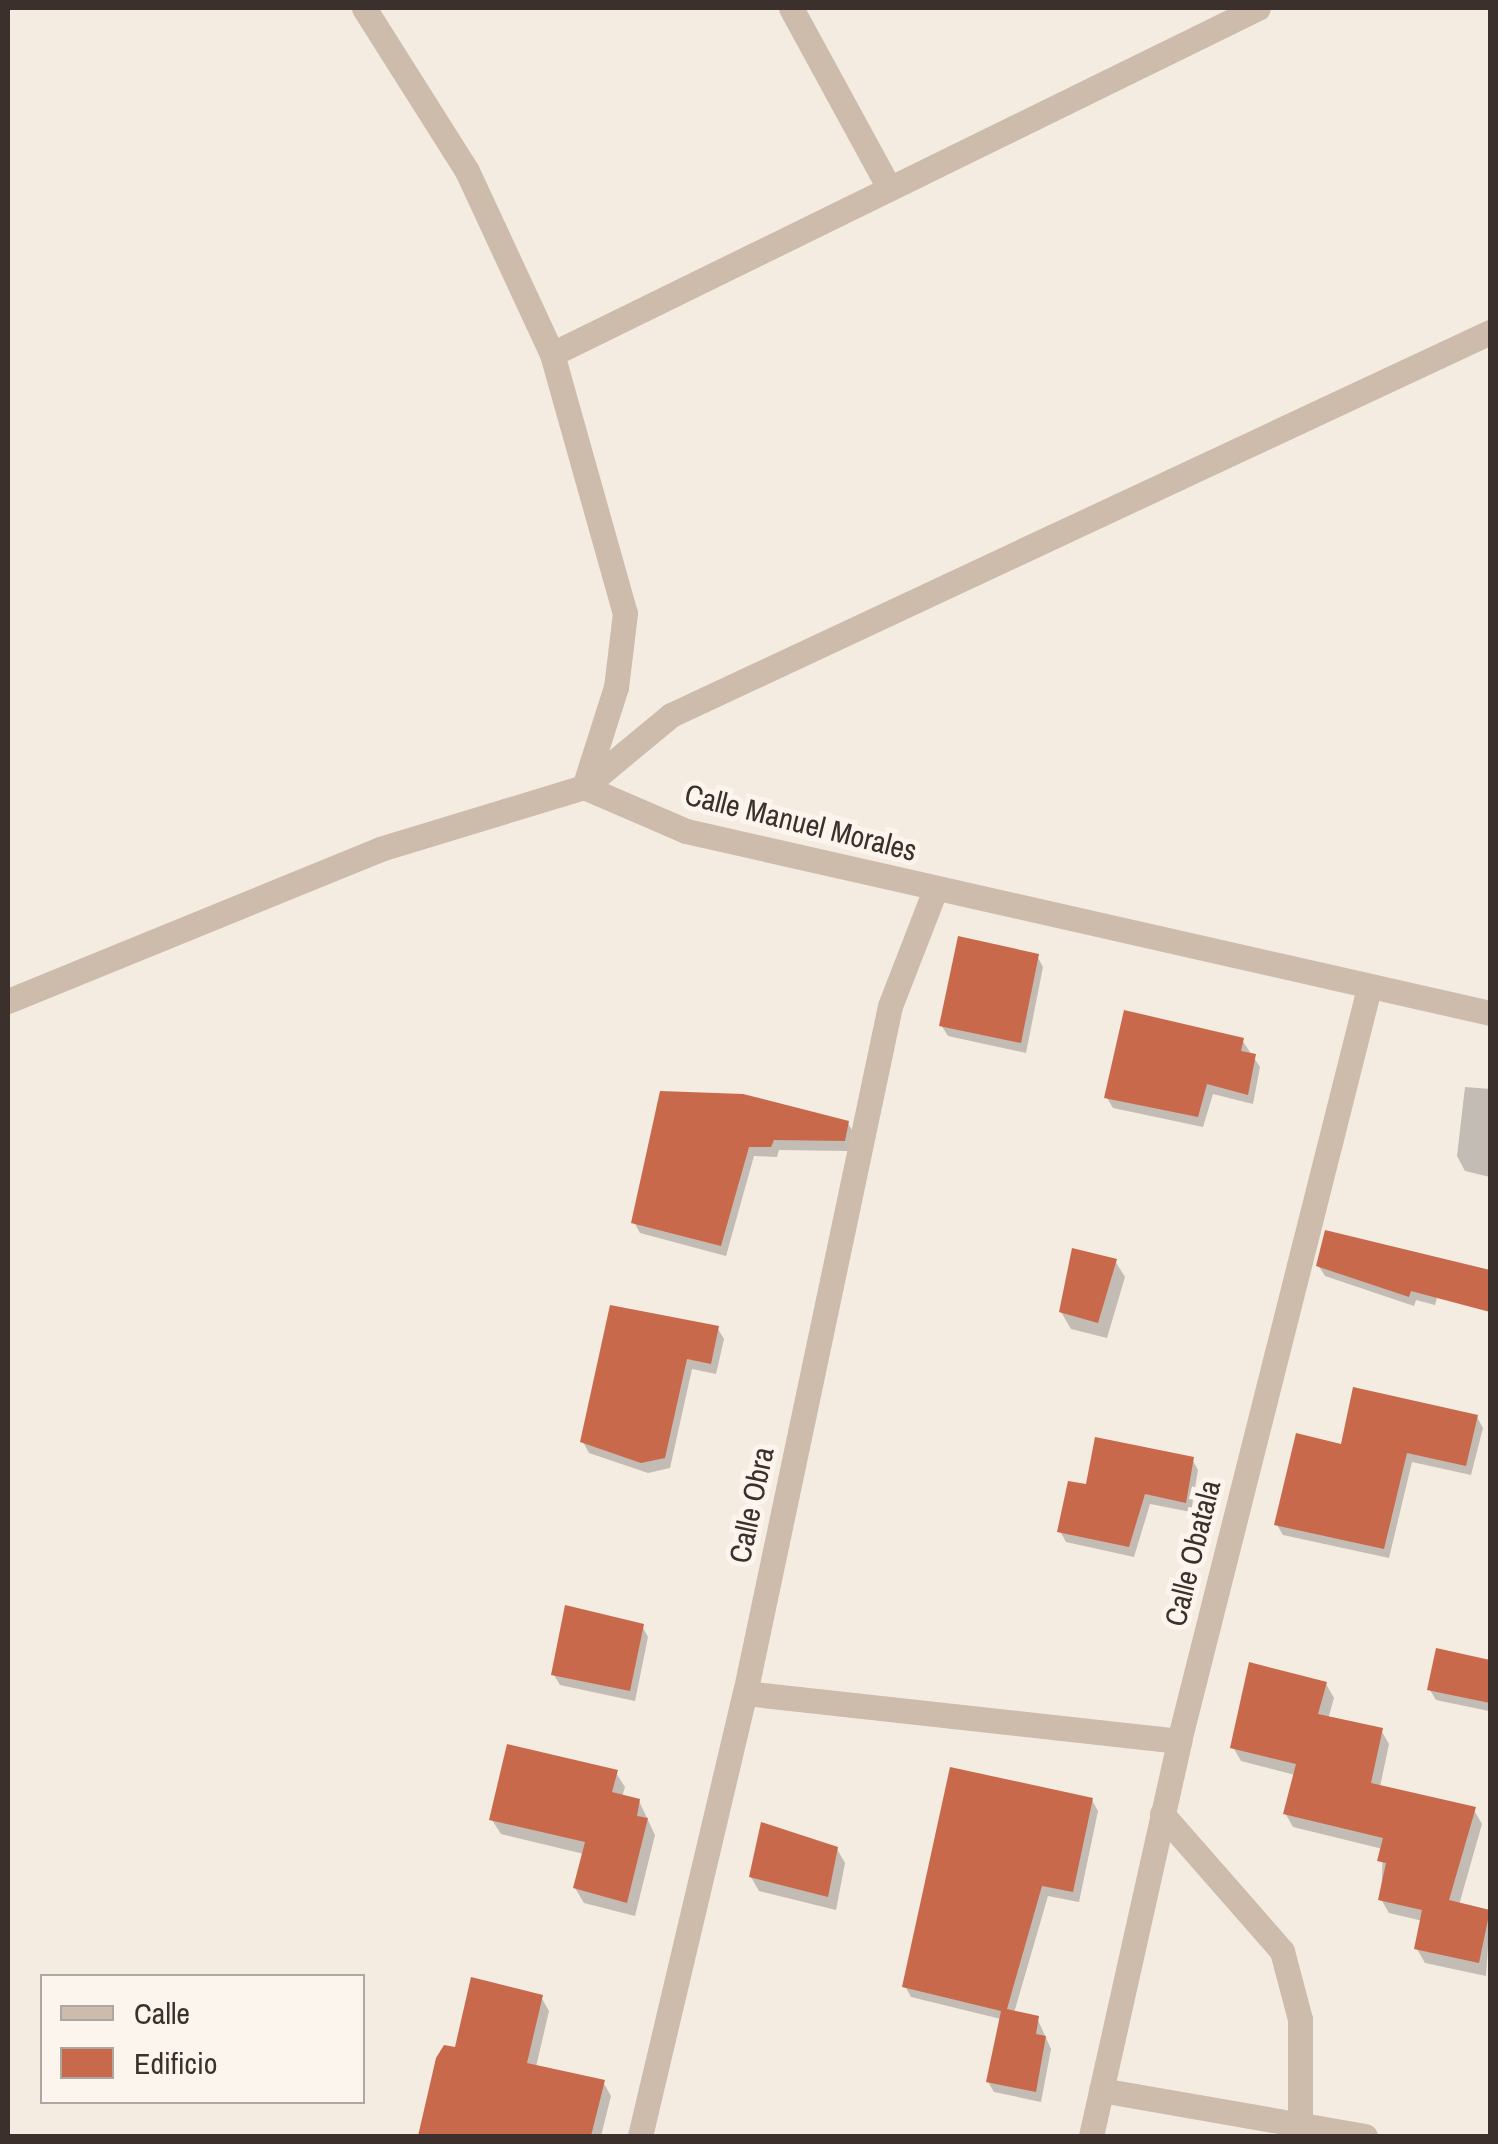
<!DOCTYPE html>
<html>
<head>
<meta charset="utf-8">
<style>
  body { margin:0 }
  #map { position:relative; width:1498px; height:2144px; overflow:hidden; background:#f4ebe1; font-family:"Archivo Narrow",sans-serif }
  div>[style] { position:absolute }
  .shadow>* { inset:0; background:#0003 }
  .building>* { inset:0; background:#c8694b }
  .minor>* { height:25px; margin:-12.5px; padding:0 12.5px; transform-origin:12.5px; border-radius:12.5px; background:#cdbbac }
  span { translate:-50% -50%; white-space:nowrap; text-align:center; line-height:1.15; -webkit-text-stroke:10px #fbf5ee; paint-order:stroke }
  .street-label { font-size:30px; color:#3b302b }
  .frame { position:absolute; inset:0; border:10px solid #3b302b; pointer-events:none }
  .legend { position:absolute; left:40px; top:1974px; width:325px; height:130px; box-sizing:border-box; background:#fbf5ee; border:2px solid #aea6a0; margin:0; padding:12px 18px; list-style:none; font-size:30px; color:#3b302b }
  .legend li { display:flex; align-items:center; gap:20px; height:50px }
  .legend b { width:50px; border:2px solid #aea6a0 }
</style>
</head>
<body>
<div id="map">
  <div class="shadow">
    <i style="clip-path:polygon(1037px 956px,1043px 967px,1026px 1053px,948px 1036px,941px 1025px)"></i>
    <i style="clip-path:polygon(1242px 1040px,1260px 1067px,1253px 1104px,1213px 1094px,1203px 1127px,1113px 1108px,1107px 1098px)"></i>
    <i style="clip-path:polygon(1465px 1087px,1490px 1089px,1490px 1177px,1465px 1171px,1457px 1156px)"></i>
    <i style="clip-path:polygon(662px 1094px,848px 1123px,854px 1134px,850px 1151px,779px 1150px,777px 1157px,754px 1156px,726px 1256px,640px 1233px,634px 1222px)"></i>
    <i style="clip-path:polygon(1115px 1261px,1125px 1277px,1107px 1338px,1071px 1329px,1061px 1312px)"></i>
    <i style="clip-path:polygon(1318px 1265px,1444px 1271px,1435px 1305px,1416px 1300px,1414px 1306px,1325px 1276px)"></i>
    <i style="clip-path:polygon(718px 1329px,724px 1339px,716px 1374px,692px 1369px,670px 1468px,648px 1473px,589px 1453px,583px 1442px)"></i>
    <i style="clip-path:polygon(1477px 1417px,1483px 1428px,1471px 1475px,1412px 1462px,1389px 1558px,1283px 1535px,1277px 1525px,1342px 1447px)"></i>
    <i style="clip-path:polygon(1192px 1459px,1198px 1470px,1191px 1512px,1150px 1504px,1134px 1557px,1066px 1542px,1060px 1531px,1088px 1487px)"></i>
    <i style="clip-path:polygon(642px 1626px,648px 1637px,635px 1701px,560px 1685px,554px 1675px)"></i>
    <i style="clip-path:polygon(1438px 1651px,1490px 1663px,1490px 1724px,1489px 1711px,1436px 1700px,1430px 1690px)"></i>
    <i style="clip-path:polygon(1326px 1684px,1334px 1698px,1328px 1719px,1381px 1730px,1389px 1744px,1380px 1787px,1474px 1810px,1482px 1824px,1459px 1905px,1490px 1916px,1486px 1976px,1425px 1963px,1417px 1949px,1423px 1921px,1389px 1913px,1381px 1899px,1383px 1849px,1293px 1827px,1285px 1813px,1295px 1775px,1241px 1761px,1233px 1747px)"></i>
    <i style="clip-path:polygon(616px 1773px,625px 1787px,622px 1797px,639px 1801px,655px 1835px,635px 1916px,584px 1903px,575px 1888px,584px 1854px,501px 1834px,492px 1820px)"></i>
    <i style="clip-path:polygon(1092px 1800px,1098px 1811px,1079px 1902px,1048px 1896px,1014px 2013px,1037px 2018px,1051px 2049px,1041px 2102px,994px 2092px,988px 2082px,1001px 2019px,911px 1997px,905px 1986px)"></i>
    <i style="clip-path:polygon(837px 1849px,845px 1863px,836px 1910px,759px 1891px,751px 1877px)"></i>
    <i style="clip-path:polygon(541px 1997px,549px 2011px,536px 2067px,603px 2082px,611px 2096px,601px 2136px,421px 2136px,439px 2059px)"></i>
  </div>
  <div class="building">
    <i style="clip-path:polygon(958px 936px,1039px 954px,1021px 1043px,939px 1026px)"></i>
    <i style="clip-path:polygon(1124px 1010px,1244px 1038px,1241px 1051px,1256px 1054px,1248px 1095px,1207px 1084px,1198px 1117px,1104px 1098px)"></i>
    <i style="clip-path:polygon(660px 1091px,743px 1094px,849px 1121px,845px 1141px,774px 1140px,771px 1147px,749px 1147px,721px 1246px,631px 1223px)"></i>
    <i style="clip-path:polygon(1325px 1230px,1490px 1270px,1490px 1312px,1411px 1291px,1409px 1297px,1316px 1266px)"></i>
    <i style="clip-path:polygon(1072px 1248px,1117px 1259px,1098px 1323px,1059px 1312px)"></i>
    <i style="clip-path:polygon(610px 1305px,719px 1326px,711px 1364px,687px 1359px,665px 1458px,641px 1463px,580px 1442px)"></i>
    <i style="clip-path:polygon(1353px 1387px,1478px 1415px,1466px 1466px,1407px 1453px,1384px 1549px,1274px 1525px,1296px 1433px,1341px 1444px)"></i>
    <i style="clip-path:polygon(1095px 1437px,1194px 1457px,1186px 1503px,1145px 1494px,1129px 1547px,1057px 1532px,1068px 1481px,1086px 1484px)"></i>
    <i style="clip-path:polygon(565px 1605px,644px 1624px,630px 1691px,551px 1675px)"></i>
    <i style="clip-path:polygon(1436px 1648px,1490px 1660px,1490px 1703px,1427px 1690px)"></i>
    <i style="clip-path:polygon(1249px 1662px,1327px 1682px,1318px 1714px,1383px 1728px,1371px 1783px,1476px 1807px,1449px 1900px,1490px 1910px,1479px 1963px,1414px 1949px,1422px 1910px,1378px 1900px,1386px 1863px,1377px 1861px,1383px 1838px,1283px 1814px,1296px 1764px,1230px 1748px)"></i>
    <i style="clip-path:polygon(507px 1744px,618px 1770px,612px 1792px,640px 1799px,637px 1816px,648px 1818px,627px 1903px,573px 1888px,585px 1842px,489px 1820px)"></i>
    <i style="clip-path:polygon(950px 1767px,1093px 1798px,1073px 1892px,1042px 1886px,1007px 2009px,1039px 2016px,1036px 2034px,1046px 2036px,1036px 2092px,986px 2082px,1001px 2011px,902px 1987px)"></i>
    <i style="clip-path:polygon(761px 1822px,838px 1847px,828px 1897px,749px 1877px)"></i>
    <i style="clip-path:polygon(471px 1977px,543px 1995px,527px 2063px,605px 2080px,591px 2136px,418px 2136px,436px 2058px,444px 2045px,455px 2047px)"></i>
  </div>
  <div class="minor">
    <i style="left:364px;top:8px;width:193px;rotate:57.7deg"></i>
    <i style="left:467px;top:171px;width:202px;rotate:65.1deg"></i>
    <i style="left:552px;top:354px;width:269px;rotate:74.3deg"></i>
    <i style="left:625px;top:613px;width:75px;rotate:96.9deg"></i>
    <i style="left:616px;top:687px;width:105px;rotate:107.7deg"></i>
    <i style="left:791px;top:8px;width:205px;rotate:61.4deg"></i>
    <i style="left:552px;top:354px;width:786px;rotate:-26.11deg"></i>
    <i style="left:584px;top:787px;width:113px;rotate:-39.6deg"></i>
    <i style="left:671px;top:715px;width:904px;rotate:-25.06deg"></i>
    <i style="left:8px;top:1001px;width:402px;rotate:-22.2deg"></i>
    <i style="left:380px;top:849px;width:213px;rotate:-16.9deg"></i>
    <i style="left:584px;top:787px;width:111px;rotate:23.3deg"></i>
    <i style="left:686px;top:831px;width:824px;rotate:12.75deg"></i>
    <i style="left:745px;top:1693px;width:437px;rotate:6.3deg"></i>
    <i style="left:1162px;top:1814px;width:182px;rotate:48.8deg"></i>
    <i style="left:1282px;top:1951px;width:70px;rotate:75.2deg"></i>
    <i style="left:1300px;top:2019px;width:106px;rotate:90deg"></i>
    <i style="left:1101px;top:2090px;width:268px;rotate:9.9deg"></i>
    <i style="left:640px;top:2136px;width:455px;rotate:-76.7deg"></i>
    <i style="left:745px;top:1693px;width:702px;rotate:-78.08deg"></i>
    <i style="left:890px;top:1006px;width:124px;rotate:-68.8deg"></i>
    <i style="left:1091px;top:2136px;width:405px;rotate:-77.4deg"></i>
    <i style="left:1179px;top:1741px;width:777px;rotate:-75.84deg"></i>
  </div>
  <div class="street-label">
    <span style="left:801px;top:822px;rotate:14deg">Calle Manuel Morales</span>
    <span style="left:751px;top:1505px;rotate:-78deg">Calle Obra</span>
    <span style="left:1192px;top:1553px;rotate:-76deg">Calle Obatala</span>
  </div>
  <div class="frame"></div>
  <ul class="legend">
  <li><b style="height:12px;background:#cdbbac"></b>Calle</li>
  <li><b style="height:28px;background:#c8694b"></b>Edificio</li>
  </ul>
</div>
</body>
</html>
